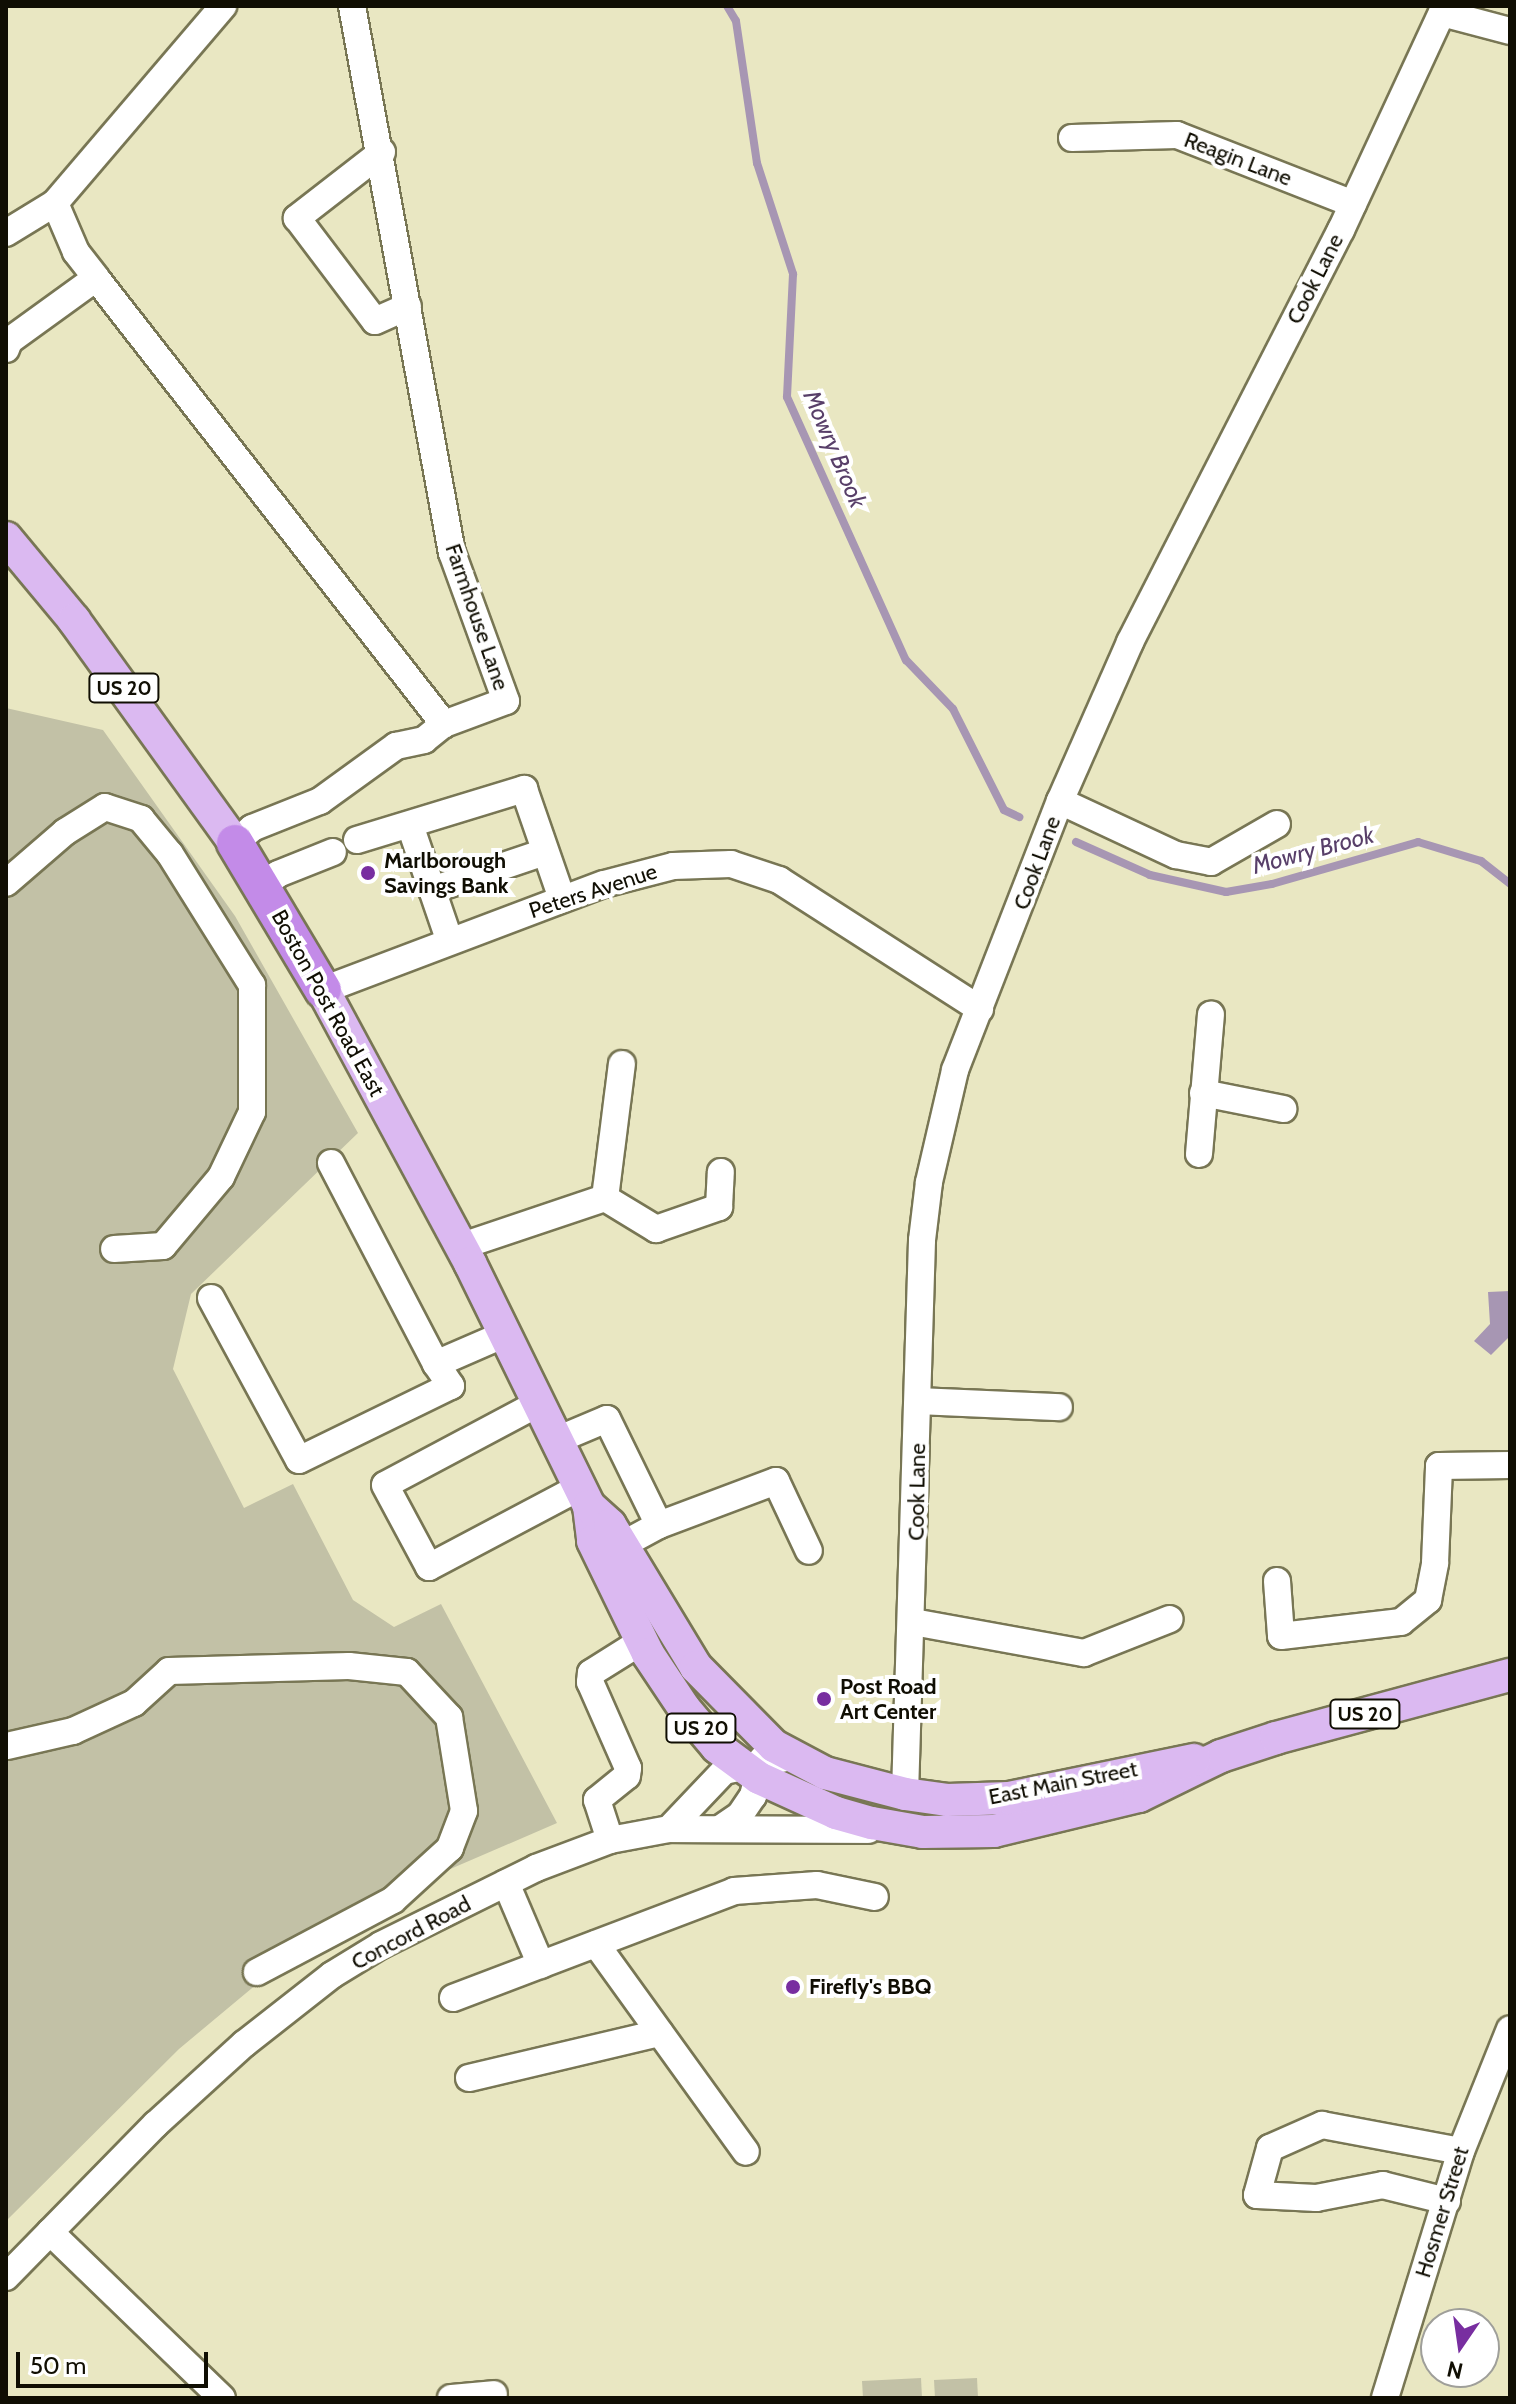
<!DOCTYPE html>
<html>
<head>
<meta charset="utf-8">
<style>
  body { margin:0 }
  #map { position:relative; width:1516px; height:2404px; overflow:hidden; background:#e9e7c2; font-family:Cabin,sans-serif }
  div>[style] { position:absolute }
  .green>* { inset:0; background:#c2c1a6 }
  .water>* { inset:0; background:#a796b3 }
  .stream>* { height:8px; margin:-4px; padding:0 4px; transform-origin:4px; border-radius:4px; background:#a796b3 }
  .roads { filter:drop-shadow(2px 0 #787654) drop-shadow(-2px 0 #787654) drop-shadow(0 2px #787654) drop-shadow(0 -2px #787654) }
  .minor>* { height:26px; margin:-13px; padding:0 13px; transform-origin:13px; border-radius:13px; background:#fff }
  .major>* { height:32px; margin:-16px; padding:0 16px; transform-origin:16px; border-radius:16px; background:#dbb9f1 }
  .highway>* { height:36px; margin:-18px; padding:0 18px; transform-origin:18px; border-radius:18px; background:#c38be8 }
  .dots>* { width:22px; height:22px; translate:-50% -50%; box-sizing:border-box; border:4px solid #fff; border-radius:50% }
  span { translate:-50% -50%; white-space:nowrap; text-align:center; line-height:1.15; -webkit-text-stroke:8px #fff; paint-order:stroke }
  .shield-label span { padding:2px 6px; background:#fff; border:2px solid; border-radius:6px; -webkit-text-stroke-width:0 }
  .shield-label { font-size:20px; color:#100e03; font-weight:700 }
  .street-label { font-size:22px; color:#100e03 }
  .poi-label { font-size:22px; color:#100e03; font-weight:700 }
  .left { translate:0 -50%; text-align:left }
  .water-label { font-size:24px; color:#583f69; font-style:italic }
  .frame { position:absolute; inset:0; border:8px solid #100e03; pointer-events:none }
  .north { position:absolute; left:1420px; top:2308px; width:80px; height:80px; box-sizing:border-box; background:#fff; border:2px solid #9f9f9a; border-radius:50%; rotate:193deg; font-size:22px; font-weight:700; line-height:32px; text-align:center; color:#100e03 }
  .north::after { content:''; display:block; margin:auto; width:28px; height:36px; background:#782ea0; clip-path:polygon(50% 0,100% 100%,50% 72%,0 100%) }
  .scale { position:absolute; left:16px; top:2352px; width:192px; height:36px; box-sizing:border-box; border:4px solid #100e03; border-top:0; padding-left:10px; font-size:24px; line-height:28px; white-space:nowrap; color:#100e03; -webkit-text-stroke:6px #fff; paint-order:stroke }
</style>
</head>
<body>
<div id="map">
  <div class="green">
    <i style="clip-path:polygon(6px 708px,103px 730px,235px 916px,358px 1133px,191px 1294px,173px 1369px,244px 1508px,293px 1484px,353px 1600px,394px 1627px,441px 1604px,557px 1823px,404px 1889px,264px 1978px,179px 2049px,6px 2221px)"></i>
    <i style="clip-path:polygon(921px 2378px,922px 2398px,863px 2398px,862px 2381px)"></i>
    <i style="clip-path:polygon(977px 2378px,978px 2398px,935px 2398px,934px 2380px)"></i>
  </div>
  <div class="water">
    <i style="clip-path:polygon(1510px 1291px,1510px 1336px,1491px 1355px,1474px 1341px,1490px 1324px,1488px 1292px)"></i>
  </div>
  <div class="stream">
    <i style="left:727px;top:6px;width:17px;rotate:59deg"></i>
    <i style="left:736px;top:21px;width:144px;rotate:81.6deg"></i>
    <i style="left:757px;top:163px;width:117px;rotate:72deg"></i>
    <i style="left:793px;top:274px;width:123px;rotate:92.8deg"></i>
    <i style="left:787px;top:397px;width:289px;rotate:65.7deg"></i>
    <i style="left:906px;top:660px;width:68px;rotate:46.2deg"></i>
    <i style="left:953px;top:709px;width:113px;rotate:63.2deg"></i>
    <i style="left:1004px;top:810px;width:17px;rotate:25deg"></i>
    <i style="left:1076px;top:842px;width:81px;rotate:24deg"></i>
    <i style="left:1150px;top:875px;width:78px;rotate:12.6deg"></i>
    <i style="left:1226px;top:892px;width:47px;rotate:-9.9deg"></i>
    <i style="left:1272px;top:884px;width:152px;rotate:-16deg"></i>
    <i style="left:1418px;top:842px;width:66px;rotate:16.8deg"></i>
    <i style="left:1481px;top:861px;width:37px;rotate:38deg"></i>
  </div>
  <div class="roads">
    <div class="minor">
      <i style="left:1442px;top:13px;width:70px;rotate:14.8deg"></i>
      <i style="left:1072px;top:138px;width:105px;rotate:-1.6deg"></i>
      <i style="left:1177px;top:135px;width:189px;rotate:21.4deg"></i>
      <i style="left:382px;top:152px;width:108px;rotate:142.2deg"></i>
      <i style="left:297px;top:218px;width:129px;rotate:52.9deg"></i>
      <i style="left:375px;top:321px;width:36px;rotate:-24deg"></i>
      <i style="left:55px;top:203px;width:53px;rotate:66.8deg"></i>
      <i style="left:76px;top:252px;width:33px;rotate:52deg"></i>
      <i style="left:6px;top:233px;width:57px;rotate:-31.5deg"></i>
      <i style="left:55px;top:203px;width:259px;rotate:-49.5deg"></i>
      <i style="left:6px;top:349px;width:9px;rotate:-69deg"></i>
      <i style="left:9px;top:341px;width:107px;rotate:-35.9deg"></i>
      <i style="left:96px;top:278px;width:566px;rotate:52.04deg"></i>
      <i style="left:444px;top:724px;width:66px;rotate:-20.4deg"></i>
      <i style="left:506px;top:701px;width:158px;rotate:-110deg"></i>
      <i style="left:452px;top:553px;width:556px;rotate:-100.36deg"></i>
      <i style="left:1060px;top:801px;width:128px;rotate:25deg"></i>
      <i style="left:1176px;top:855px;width:36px;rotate:11deg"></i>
      <i style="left:1211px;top:862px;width:76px;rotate:-29.9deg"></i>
      <i style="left:411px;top:828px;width:117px;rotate:71.1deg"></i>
      <i style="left:357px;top:840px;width:175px;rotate:-17deg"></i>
      <i style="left:524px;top:789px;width:116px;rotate:70.9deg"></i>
      <i style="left:235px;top:843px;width:23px;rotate:-41deg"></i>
      <i style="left:252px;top:828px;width:73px;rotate:-21.7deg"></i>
      <i style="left:320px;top:801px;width:94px;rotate:-35.9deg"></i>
      <i style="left:396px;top:746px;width:29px;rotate:-12deg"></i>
      <i style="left:424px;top:740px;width:26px;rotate:-39deg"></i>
      <i style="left:6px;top:883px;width:78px;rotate:-40.8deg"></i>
      <i style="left:65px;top:832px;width:47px;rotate:-32deg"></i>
      <i style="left:105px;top:807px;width:38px;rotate:18deg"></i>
      <i style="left:141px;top:819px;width:45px;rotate:50.4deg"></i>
      <i style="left:170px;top:854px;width:155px;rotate:58deg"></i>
      <i style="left:252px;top:985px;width:127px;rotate:90deg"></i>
      <i style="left:252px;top:1112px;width:72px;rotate:115.5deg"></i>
      <i style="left:221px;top:1177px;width:90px;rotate:130deg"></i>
      <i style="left:163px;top:1246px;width:49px;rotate:176.5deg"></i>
      <i style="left:261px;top:887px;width:21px;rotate:-37deg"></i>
      <i style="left:278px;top:874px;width:59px;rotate:-21.8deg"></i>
      <i style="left:432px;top:890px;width:119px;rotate:-18.6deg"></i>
      <i style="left:323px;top:990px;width:300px;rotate:-20.7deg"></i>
      <i style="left:604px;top:884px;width:71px;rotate:-14.6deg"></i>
      <i style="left:673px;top:866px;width:58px;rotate:-2deg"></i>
      <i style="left:731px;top:864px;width:51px;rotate:18.4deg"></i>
      <i style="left:779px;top:880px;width:239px;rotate:32.7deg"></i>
      <i style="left:1203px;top:1093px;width:82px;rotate:11.3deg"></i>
      <i style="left:1199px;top:1154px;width:140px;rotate:-85.1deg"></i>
      <i style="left:331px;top:1163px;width:227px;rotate:62.4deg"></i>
      <i style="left:436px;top:1364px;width:75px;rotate:-23.5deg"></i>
      <i style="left:605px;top:1198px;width:60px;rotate:31.3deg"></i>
      <i style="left:656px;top:1229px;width:67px;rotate:-19.2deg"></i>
      <i style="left:719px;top:1207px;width:35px;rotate:-87deg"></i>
      <i style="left:462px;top:1246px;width:151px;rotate:-18.6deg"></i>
      <i style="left:605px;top:1198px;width:135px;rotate:-82.8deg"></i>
      <i style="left:211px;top:1298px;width:184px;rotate:61.5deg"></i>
      <i style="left:299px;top:1460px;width:169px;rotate:-26deg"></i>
      <i style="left:451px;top:1386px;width:27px;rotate:-124deg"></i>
      <i style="left:919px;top:1401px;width:140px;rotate:2.5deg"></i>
      <i style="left:539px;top:1403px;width:174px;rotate:152deg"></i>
      <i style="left:385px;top:1485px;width:93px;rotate:61.8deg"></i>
      <i style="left:429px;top:1567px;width:171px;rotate:-27.9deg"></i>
      <i style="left:557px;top:1440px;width:54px;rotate:-22.8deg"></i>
      <i style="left:607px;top:1419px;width:118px;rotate:63.9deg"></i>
      <i style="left:622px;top:1545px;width:42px;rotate:-28.4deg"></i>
      <i style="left:659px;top:1525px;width:125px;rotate:-20.6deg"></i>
      <i style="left:776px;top:1481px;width:77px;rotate:64.8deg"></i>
      <i style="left:1277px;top:1581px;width:55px;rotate:85.8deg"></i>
      <i style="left:1281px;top:1636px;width:121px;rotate:-6.7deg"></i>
      <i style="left:1401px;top:1622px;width:35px;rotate:-39deg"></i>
      <i style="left:1428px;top:1600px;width:38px;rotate:-79deg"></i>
      <i style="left:1435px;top:1563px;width:97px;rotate:-87.6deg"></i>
      <i style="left:1439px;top:1466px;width:71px;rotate:-0.8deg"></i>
      <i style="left:913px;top:1622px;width:174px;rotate:10.3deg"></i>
      <i style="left:1084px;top:1653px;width:92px;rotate:-21.6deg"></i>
      <i style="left:7px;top:1746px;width:68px;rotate:-12.8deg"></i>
      <i style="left:73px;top:1731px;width:67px;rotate:-24.7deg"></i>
      <i style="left:134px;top:1703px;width:47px;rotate:-42.4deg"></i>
      <i style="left:169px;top:1671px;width:180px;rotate:-1.6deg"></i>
      <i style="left:349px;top:1666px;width:58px;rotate:5.9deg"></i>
      <i style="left:407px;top:1672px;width:62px;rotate:47deg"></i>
      <i style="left:449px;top:1717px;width:95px;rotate:80.9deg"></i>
      <i style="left:464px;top:1811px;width:40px;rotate:111deg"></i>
      <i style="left:450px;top:1848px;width:77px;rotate:137.6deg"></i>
      <i style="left:393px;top:1900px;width:154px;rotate:152.1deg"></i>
      <i style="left:905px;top:1794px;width:554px;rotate:-88.24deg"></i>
      <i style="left:922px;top:1240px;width:58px;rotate:-83.1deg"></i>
      <i style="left:929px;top:1182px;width:115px;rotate:-76.9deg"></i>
      <i style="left:955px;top:1070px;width:289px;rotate:-68.7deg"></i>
      <i style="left:1060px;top:801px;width:174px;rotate:-66.2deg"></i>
      <i style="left:1130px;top:642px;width:463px;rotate:-62.9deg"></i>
      <i style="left:1341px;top:230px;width:247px;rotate:-65.1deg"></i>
      <i style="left:721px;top:1828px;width:23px;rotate:-34deg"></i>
      <i style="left:740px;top:1815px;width:23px;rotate:-56deg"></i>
      <i style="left:753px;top:1796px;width:38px;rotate:-76deg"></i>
      <i style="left:669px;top:1829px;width:80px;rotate:-46.5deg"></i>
      <i style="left:724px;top:1771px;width:68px;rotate:-11.8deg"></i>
      <i style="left:610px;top:1840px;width:42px;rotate:-108deg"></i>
      <i style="left:597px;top:1800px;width:38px;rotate:-39deg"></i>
      <i style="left:627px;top:1776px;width:8px;rotate:-83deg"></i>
      <i style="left:628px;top:1768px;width:94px;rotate:-113.8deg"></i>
      <i style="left:590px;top:1682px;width:9px;rotate:-84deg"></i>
      <i style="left:591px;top:1673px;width:60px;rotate:-32.1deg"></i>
      <i style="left:506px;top:1883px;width:89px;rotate:66.9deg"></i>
      <i style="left:596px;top:1944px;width:256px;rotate:54.2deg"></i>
      <i style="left:453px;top:1998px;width:301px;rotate:-20.8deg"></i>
      <i style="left:734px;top:1891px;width:83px;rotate:-4.1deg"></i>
      <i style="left:817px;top:1885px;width:59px;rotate:11.7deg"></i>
      <i style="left:469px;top:2078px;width:196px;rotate:-13.3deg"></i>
      <i style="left:1447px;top:2201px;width:66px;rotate:-166deg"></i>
      <i style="left:1383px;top:2185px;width:68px;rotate:169deg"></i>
      <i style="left:1316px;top:2198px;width:59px;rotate:-177.1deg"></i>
      <i style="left:1257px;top:2195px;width:49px;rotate:-74.5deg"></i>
      <i style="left:1270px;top:2148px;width:57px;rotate:-23.9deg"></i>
      <i style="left:1322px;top:2125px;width:141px;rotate:10.6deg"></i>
      <i style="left:50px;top:2232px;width:239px;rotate:44deg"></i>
      <i style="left:6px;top:2277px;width:214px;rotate:-45.6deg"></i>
      <i style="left:156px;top:2124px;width:119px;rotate:-42.3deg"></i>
      <i style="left:244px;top:2044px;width:112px;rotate:-38.1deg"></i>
      <i style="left:332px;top:1975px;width:57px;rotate:-31.5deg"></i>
      <i style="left:381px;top:1945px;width:173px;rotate:-26.4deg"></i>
      <i style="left:536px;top:1868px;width:79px;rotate:-20.7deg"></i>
      <i style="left:610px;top:1840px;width:60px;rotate:-10.6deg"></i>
      <i style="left:669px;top:1829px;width:199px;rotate:0.3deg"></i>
      <i style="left:451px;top:2398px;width:43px;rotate:-5.3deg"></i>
      <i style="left:1385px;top:2398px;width:258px;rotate:-72.9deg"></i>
      <i style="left:1461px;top:2151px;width:131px;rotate:-68.1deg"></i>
    </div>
    <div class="major">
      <i style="left:6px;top:538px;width:107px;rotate:50.3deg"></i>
      <i style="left:74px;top:620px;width:275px;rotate:54.2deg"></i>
      <i style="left:323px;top:990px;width:310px;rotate:61.7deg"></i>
      <i style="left:470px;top:1263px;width:271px;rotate:63.9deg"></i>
      <i style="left:589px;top:1506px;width:35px;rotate:83deg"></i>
      <i style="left:593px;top:1541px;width:126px;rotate:64deg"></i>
      <i style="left:648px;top:1654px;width:65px;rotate:56.3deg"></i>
      <i style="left:684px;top:1708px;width:51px;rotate:49.8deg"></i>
      <i style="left:717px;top:1747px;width:52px;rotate:36.4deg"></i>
      <i style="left:759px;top:1778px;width:85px;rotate:24.4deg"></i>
      <i style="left:836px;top:1813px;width:37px;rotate:16deg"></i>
      <i style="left:872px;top:1823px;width:52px;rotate:10deg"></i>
      <i style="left:923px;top:1832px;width:71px;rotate:-0.8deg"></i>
      <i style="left:994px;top:1831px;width:149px;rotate:-13.6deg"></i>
      <i style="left:1139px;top:1796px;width:91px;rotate:-26deg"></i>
      <i style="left:1221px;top:1756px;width:58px;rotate:-18.1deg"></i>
      <i style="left:1276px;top:1738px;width:242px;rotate:-15.1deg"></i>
      <i style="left:589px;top:1506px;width:28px;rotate:42deg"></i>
      <i style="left:610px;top:1525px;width:166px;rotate:58.8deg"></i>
      <i style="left:696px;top:1667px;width:111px;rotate:45.4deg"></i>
      <i style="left:774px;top:1746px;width:58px;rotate:27.9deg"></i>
      <i style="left:825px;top:1773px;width:83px;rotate:14.7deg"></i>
      <i style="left:905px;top:1794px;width:42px;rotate:8.1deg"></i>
      <i style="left:947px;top:1800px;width:62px;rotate:-1.8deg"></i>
      <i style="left:1009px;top:1798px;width:189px;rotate:-11.6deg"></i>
    </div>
    <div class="highway">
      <i style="left:235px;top:843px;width:171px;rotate:59.1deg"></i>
    </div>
  </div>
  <div class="dots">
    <i style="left:368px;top:873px;background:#782ea0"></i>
    <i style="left:824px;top:1699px;background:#782ea0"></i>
    <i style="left:793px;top:1987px;background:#782ea0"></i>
  </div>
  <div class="shield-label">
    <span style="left:124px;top:688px">US 20</span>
    <span style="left:1365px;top:1714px">US 20</span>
    <span style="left:701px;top:1728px">US 20</span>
  </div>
  <div class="street-label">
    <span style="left:1238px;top:159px;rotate:21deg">Reagin Lane</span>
    <span style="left:1315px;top:279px;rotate:-63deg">Cook Lane</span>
    <span style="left:477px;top:617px;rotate:71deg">Farmhouse Lane</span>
    <span style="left:1037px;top:863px;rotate:-70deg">Cook Lane</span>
    <span style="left:593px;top:891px;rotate:-18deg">Peters Avenue</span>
    <span style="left:328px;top:1003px;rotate:61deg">Boston Post Road East</span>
    <span style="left:917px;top:1492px;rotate:-89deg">Cook Lane</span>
    <span style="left:1063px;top:1783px;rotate:-11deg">East Main Street</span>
    <span style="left:411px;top:1933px;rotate:-28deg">Concord Road</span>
    <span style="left:1442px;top:2212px;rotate:-73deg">Hosmer Street</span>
  </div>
  <div class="poi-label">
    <span class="left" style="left:384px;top:873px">Marlborough<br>Savings Bank</span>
    <span class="left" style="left:840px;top:1699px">Post Road<br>Art Center</span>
    <span class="left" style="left:809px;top:1987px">Firefly's BBQ</span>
  </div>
  <div class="water-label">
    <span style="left:835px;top:449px;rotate:67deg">Mowry Brook</span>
    <span style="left:1313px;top:850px;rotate:-15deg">Mowry Brook</span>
  </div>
  <div class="frame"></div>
  <div class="north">N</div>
  <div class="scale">50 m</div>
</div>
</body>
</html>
